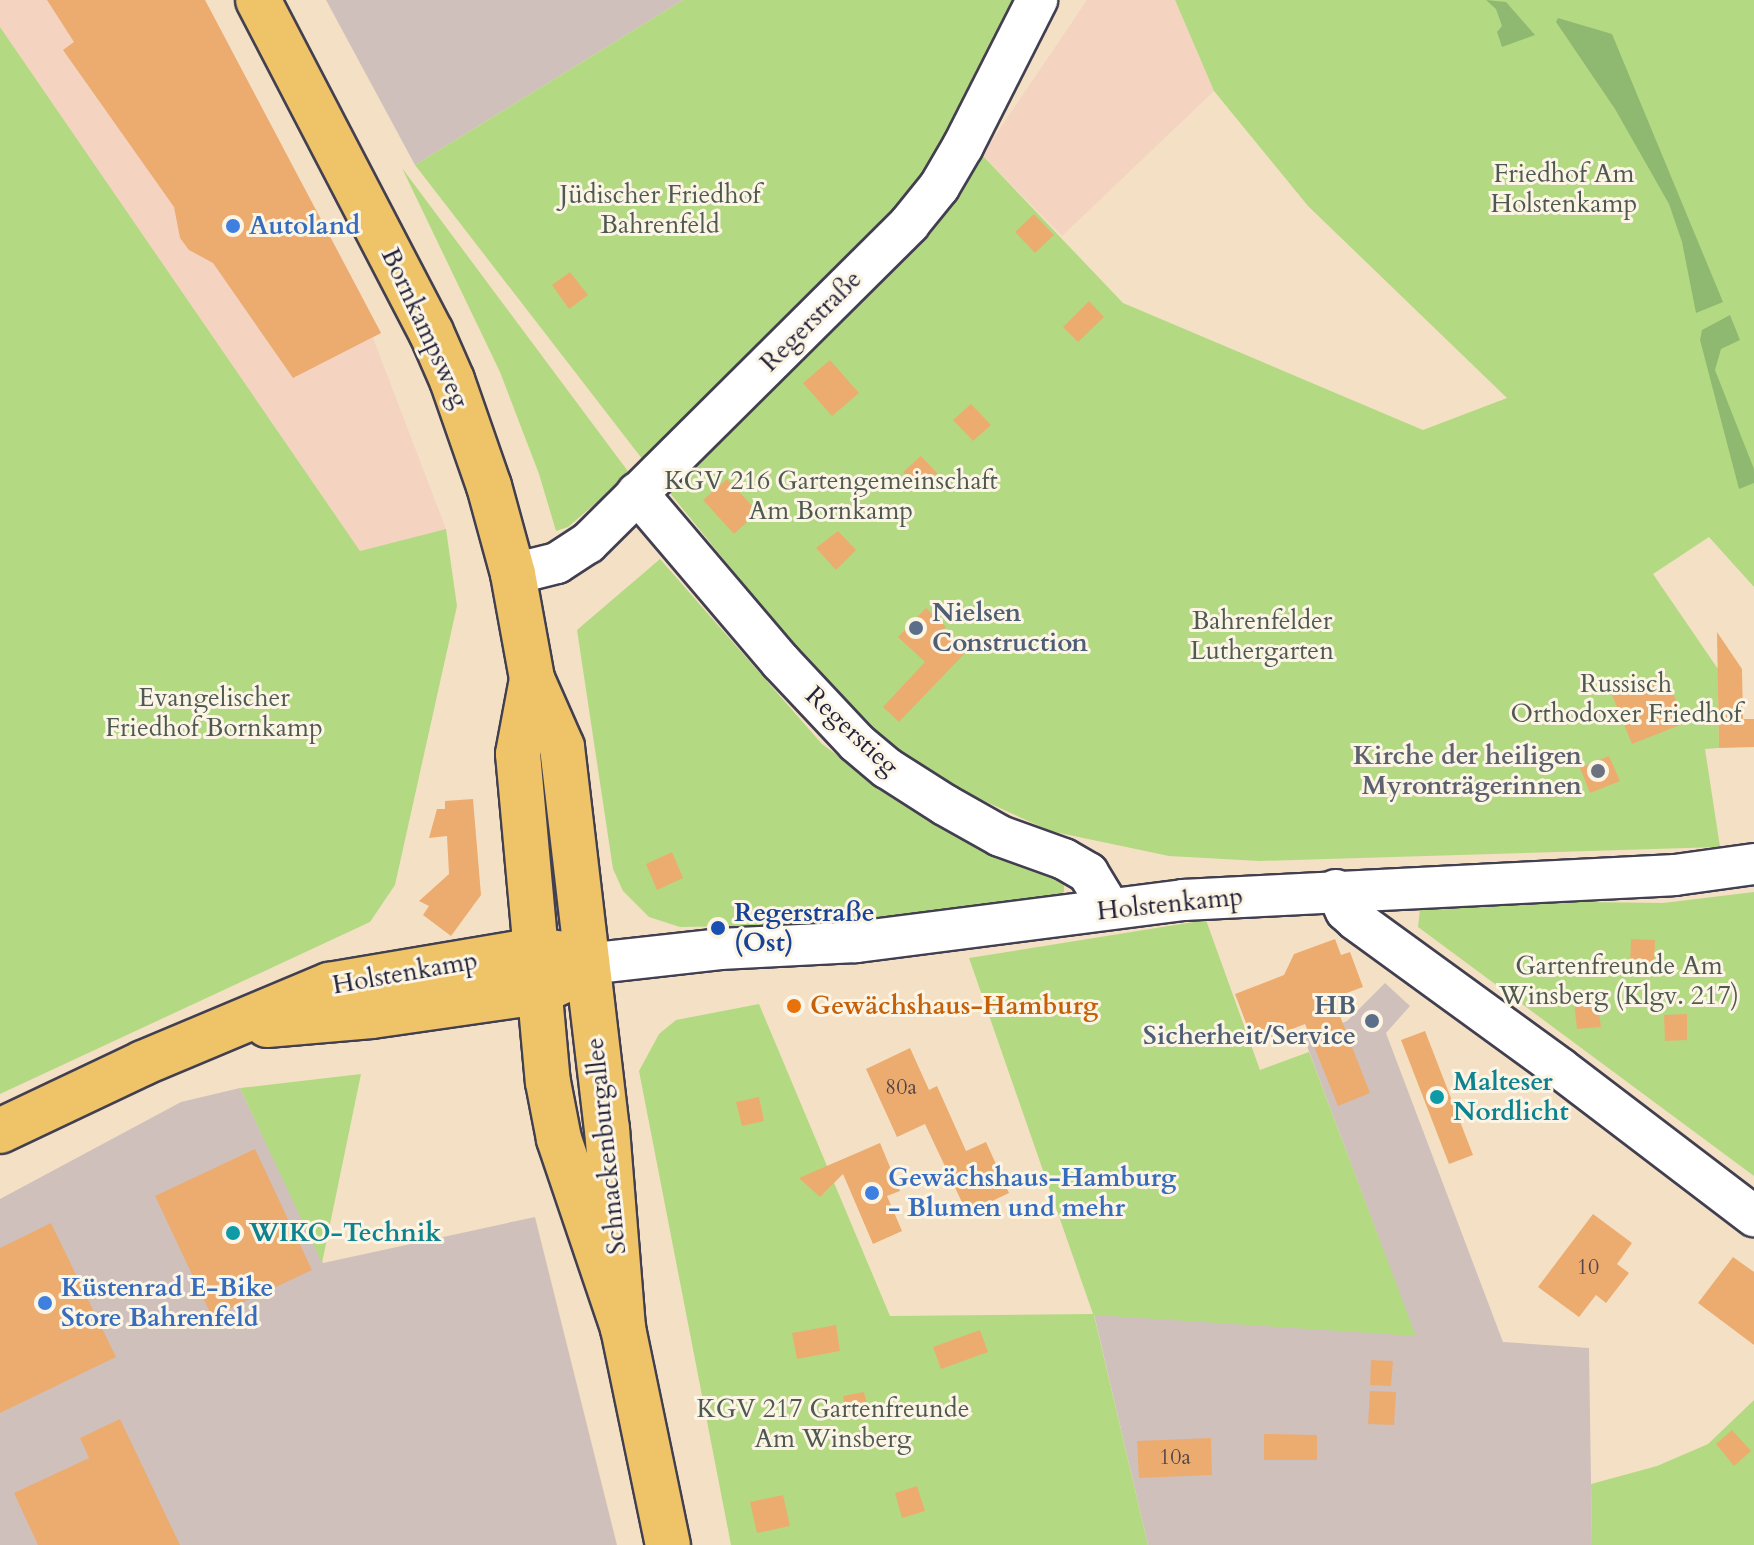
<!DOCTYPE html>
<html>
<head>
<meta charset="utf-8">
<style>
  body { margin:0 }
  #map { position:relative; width:1754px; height:1545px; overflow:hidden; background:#f4e1c5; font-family:Cardo,serif }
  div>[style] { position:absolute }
  .built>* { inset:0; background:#f4d3c1 }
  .industrial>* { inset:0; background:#d0c0bc }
  .green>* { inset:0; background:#b4d983 }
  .forest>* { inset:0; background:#8fb971 }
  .building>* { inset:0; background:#ecac70 }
  .roads { filter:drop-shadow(2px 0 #423f50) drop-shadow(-2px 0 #423f50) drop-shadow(0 2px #423f50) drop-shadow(0 -2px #423f50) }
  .minor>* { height:40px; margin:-20px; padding:0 20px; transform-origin:20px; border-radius:20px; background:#fff }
  .major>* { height:44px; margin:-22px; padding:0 22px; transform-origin:22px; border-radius:22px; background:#efc469 }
  .dots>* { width:22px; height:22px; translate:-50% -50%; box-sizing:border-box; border:4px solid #fcf5e5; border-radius:50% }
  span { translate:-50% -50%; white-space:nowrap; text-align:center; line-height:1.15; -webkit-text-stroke:6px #fcf5e5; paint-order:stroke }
  .number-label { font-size:22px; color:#544448 }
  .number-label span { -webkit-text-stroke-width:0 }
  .park-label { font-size:26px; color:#4e5951 }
  .shop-label { font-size:26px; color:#366cbe; font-weight:700 }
  .left { translate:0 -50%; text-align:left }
  .street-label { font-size:26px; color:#22223b }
  .service-label { font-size:26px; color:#4e5e75; font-weight:700 }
  .right { translate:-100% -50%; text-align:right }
  .worship-label { font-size:26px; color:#5b616d; font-weight:700 }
  .transit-label { font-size:26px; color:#164399; font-weight:700 }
  .food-label { font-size:26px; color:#c56008; font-weight:700 }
  .culture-label { font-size:26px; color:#0d838f; font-weight:700 }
</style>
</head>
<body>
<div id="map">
  <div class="built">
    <i style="clip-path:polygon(0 0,205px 0,381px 333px,373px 338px,446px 529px,360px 551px,0 27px)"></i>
    <i style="clip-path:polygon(1087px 0,1175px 0,1214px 91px,1062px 236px,982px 155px)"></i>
  </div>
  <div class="industrial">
    <i style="clip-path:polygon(326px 0,683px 0,415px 165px)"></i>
    <i style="clip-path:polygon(1385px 983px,1410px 1006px,1386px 1033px,1503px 1342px,1589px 1348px,1592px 1545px,1148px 1545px,1094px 1314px,1415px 1335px,1304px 1038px,1347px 1021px)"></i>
    <i style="clip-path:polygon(240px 1088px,323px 1263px,535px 1217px,617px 1545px,0 1545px,0 1199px,181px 1102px)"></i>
  </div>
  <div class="green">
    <i style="clip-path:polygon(683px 0,1019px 0,925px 178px,643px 460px,415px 165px)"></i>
    <i style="clip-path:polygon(1175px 0,1754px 0,1754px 587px,1709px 537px,1653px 574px,1718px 669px,1719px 748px,1705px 749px,1720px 847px,1259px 861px,1169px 856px,1050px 831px,980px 799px,908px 759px,825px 684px,665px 487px,972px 174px,982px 155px,1123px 303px,1423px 430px,1507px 398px,1308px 206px,1214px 91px)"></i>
    <i style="clip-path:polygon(0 27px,360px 551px,446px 529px,457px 606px,395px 885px,370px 922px,0 1094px)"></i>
    <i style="clip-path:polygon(402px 168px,630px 474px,568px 527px,556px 531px,539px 474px,500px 372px)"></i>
    <i style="clip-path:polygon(660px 559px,822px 744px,898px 800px,988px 848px,1064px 881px,1064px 892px,1052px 899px,977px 910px,785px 925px,680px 927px,649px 917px,623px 891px,613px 869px,577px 630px)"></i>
    <i style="clip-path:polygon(1754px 892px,1754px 1176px,1418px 927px,1421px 900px,1663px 903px)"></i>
    <i style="clip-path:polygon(1206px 920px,1260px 1070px,1309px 1052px,1416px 1336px,1094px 1315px,1148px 1545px,731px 1545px,639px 1071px,659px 1034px,676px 1020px,759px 1004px,890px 1316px,1093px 1314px,969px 958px)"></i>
    <i style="clip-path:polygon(361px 1074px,322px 1263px,240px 1088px)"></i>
    <i style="clip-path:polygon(1754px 1400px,1754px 1545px,1592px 1545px,1591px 1484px,1657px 1466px,1708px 1444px)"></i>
  </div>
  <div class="forest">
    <i style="clip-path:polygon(1486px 0,1506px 2px,1535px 35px,1502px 47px,1497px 32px,1502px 26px,1496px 9px)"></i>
    <i style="clip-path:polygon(1558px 18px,1612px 34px,1723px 302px,1696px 313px,1682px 242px,1669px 204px,1615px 109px,1556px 22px)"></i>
    <i style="clip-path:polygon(1730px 315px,1740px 340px,1721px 349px,1715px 370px,1754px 469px,1754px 483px,1739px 489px,1700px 340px,1702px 330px)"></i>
  </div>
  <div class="building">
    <i style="clip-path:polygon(47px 0,205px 0,381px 333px,293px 378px,213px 263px,189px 250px,180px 238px,174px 207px,63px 50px,74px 42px)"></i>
    <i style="clip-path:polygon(1034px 214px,1054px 235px,1035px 253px,1015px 232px)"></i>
    <i style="clip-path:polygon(570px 272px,588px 295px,569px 309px,552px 285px)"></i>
    <i style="clip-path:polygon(1089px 301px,1104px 317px,1078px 342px,1063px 327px)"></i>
    <i style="clip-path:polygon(830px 360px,859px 393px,832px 416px,803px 383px)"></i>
    <i style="clip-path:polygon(971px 404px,991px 425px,973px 441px,953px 420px)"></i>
    <i style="clip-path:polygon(921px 456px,937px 473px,920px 490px,903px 472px)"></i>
    <i style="clip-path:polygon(727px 479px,758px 512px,734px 534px,703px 500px)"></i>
    <i style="clip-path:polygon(838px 531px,856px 550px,836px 570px,816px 548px)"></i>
    <i style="clip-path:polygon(926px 608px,946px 627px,942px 631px,966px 652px,899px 722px,883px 707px,925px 662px,898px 637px)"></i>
    <i style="clip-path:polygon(1717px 632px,1742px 669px,1743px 719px,1754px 719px,1754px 747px,1719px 748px)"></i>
    <i style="clip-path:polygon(1665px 673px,1685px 723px,1632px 744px,1612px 695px)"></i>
    <i style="clip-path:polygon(1609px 756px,1620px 781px,1590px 793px,1580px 768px)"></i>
    <i style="clip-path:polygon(473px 799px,481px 895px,451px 936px,423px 915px,429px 906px,419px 901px,449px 874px,447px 836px,429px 838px,437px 809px,445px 809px,445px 801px)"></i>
    <i style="clip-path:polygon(672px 852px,683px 878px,657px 890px,646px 864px)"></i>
    <i style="clip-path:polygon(1335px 939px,1341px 955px,1350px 952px,1363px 987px,1333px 998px,1370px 1093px,1338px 1106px,1305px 1024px,1254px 1044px,1235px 994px,1284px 975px,1294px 954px)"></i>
    <i style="clip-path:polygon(1631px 939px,1655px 940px,1654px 966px,1630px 966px)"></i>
    <i style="clip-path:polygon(1597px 999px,1601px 1027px,1577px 1029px,1574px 1002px)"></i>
    <i style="clip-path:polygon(1687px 1014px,1687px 1040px,1665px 1041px,1664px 1015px)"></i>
    <i style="clip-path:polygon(1425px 1031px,1473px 1155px,1449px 1164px,1401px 1040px)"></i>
    <i style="clip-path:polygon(910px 1048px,929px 1090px,937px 1086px,966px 1151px,986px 1142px,1009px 1193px,967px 1213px,925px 1124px,897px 1137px,866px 1069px)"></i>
    <i style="clip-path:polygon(759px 1097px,764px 1121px,742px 1126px,736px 1102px)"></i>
    <i style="clip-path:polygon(880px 1143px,900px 1191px,887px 1196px,902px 1231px,873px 1244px,843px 1174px,820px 1197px,799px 1178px)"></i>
    <i style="clip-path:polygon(255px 1149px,312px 1270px,212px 1317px,155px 1196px)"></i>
    <i style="clip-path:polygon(1593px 1214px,1632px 1243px,1617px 1264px,1629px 1273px,1606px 1303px,1596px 1295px,1579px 1317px,1538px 1287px)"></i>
    <i style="clip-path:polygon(51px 1223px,116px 1357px,0 1413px,0 1248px)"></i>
    <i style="clip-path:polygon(1733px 1257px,1754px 1272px,1754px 1345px,1698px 1303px)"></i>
    <i style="clip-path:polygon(836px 1325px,840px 1351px,797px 1359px,792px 1333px)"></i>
    <i style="clip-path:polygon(980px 1330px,988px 1352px,941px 1369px,933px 1347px)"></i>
    <i style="clip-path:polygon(1371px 1360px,1393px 1361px,1391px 1386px,1370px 1385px)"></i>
    <i style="clip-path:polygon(1370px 1391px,1396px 1392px,1394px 1425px,1368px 1424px)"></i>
    <i style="clip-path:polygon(864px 1392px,869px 1412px,847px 1417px,843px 1396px)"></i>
    <i style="clip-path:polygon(120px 1419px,180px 1545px,38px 1545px,14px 1493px,89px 1458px,80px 1438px)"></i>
    <i style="clip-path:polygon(1732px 1430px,1751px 1451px,1734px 1466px,1716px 1444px)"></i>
    <i style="clip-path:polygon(1264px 1434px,1317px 1435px,1317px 1460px,1264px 1460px)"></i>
    <i style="clip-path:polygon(1211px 1438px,1212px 1475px,1139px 1478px,1137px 1441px)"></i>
    <i style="clip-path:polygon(917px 1486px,925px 1511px,902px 1518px,895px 1493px)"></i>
    <i style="clip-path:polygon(783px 1495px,790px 1526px,757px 1533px,750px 1502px)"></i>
  </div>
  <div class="roads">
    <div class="minor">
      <i style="left:637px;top:493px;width:221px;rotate:49.6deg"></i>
      <i style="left:780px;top:661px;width:112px;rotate:46.8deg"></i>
      <i style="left:857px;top:743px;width:39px;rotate:40deg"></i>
      <i style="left:887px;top:768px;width:69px;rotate:32.5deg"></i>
      <i style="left:945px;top:805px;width:63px;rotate:29.4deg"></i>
      <i style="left:1000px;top:836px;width:68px;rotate:19.8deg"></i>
      <i style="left:1064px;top:859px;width:28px;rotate:30deg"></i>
      <i style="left:1088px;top:873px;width:42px;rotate:58.6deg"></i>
      <i style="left:513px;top:574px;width:45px;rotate:-14deg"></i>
      <i style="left:557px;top:563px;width:37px;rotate:-33deg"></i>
      <i style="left:588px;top:543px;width:453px;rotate:-44.8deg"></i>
      <i style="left:909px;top:224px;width:48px;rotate:-51deg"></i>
      <i style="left:939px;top:187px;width:48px;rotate:-59.7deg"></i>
      <i style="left:963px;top:146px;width:164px;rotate:-63.1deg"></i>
      <i style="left:1336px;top:890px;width:23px;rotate:65deg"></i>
      <i style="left:1346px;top:911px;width:13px;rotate:42deg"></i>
      <i style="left:1356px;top:920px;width:253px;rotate:36deg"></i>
      <i style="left:1561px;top:1069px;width:243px;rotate:37.3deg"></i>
      <i style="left:587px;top:964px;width:134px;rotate:-6.4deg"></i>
      <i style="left:720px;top:949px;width:136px;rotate:-2.9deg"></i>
      <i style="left:856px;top:942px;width:330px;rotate:-7.3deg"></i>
      <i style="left:1183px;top:900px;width:493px;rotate:-2.9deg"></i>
      <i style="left:1675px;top:875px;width:80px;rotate:-7.9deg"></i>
    </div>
    <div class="major">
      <i style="left:258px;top:0;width:374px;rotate:62.5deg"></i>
      <i style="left:431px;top:332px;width:52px;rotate:66.4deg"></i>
      <i style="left:452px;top:380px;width:112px;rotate:70.8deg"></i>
      <i style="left:489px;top:486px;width:91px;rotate:74.7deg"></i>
      <i style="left:513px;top:574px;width:107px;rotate:79.7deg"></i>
      <i style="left:532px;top:679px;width:74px;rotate:66.2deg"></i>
      <i style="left:562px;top:747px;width:385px;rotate:83.3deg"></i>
      <i style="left:607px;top:1129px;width:200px;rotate:85.4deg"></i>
      <i style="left:532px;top:679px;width:76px;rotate:100.6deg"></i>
      <i style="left:518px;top:754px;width:329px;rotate:84.8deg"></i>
      <i style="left:548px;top:1082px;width:58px;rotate:79.1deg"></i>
      <i style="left:559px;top:1139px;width:200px;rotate:71.3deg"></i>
      <i style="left:623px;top:1328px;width:222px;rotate:78.3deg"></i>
      <i style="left:267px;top:1025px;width:105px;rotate:-4.9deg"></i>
      <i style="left:372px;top:1016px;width:169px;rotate:-8.2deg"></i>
      <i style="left:539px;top:992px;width:29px;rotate:-25deg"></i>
      <i style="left:0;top:1131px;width:158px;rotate:-25.4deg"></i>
      <i style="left:143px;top:1063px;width:202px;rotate:-22.8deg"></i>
      <i style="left:329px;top:985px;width:209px;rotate:-9.6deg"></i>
      <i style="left:535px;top:950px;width:28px;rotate:8deg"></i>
    </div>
  </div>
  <div class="dots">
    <i style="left:233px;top:226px;background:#3f7fe0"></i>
    <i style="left:916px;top:628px;background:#5c6f8a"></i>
    <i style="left:1598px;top:771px;background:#6b7280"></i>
    <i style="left:718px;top:928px;background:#1a4fb4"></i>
    <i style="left:794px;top:1006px;background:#e8710a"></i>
    <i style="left:1372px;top:1021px;background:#5c6f8a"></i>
    <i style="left:1437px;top:1097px;background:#0f9aa8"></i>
    <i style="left:872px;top:1193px;background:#3f7fe0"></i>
    <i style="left:233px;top:1233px;background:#0f9aa8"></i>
    <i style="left:45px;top:1303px;background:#3f7fe0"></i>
  </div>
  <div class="number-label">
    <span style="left:901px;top:1088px">80a</span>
    <span style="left:1588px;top:1268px">10</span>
    <span style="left:1175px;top:1458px">10a</span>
  </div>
  <div class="park-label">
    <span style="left:1564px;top:189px">Friedhof Am<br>Holstenkamp</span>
    <span style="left:660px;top:210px">Jüdischer Friedhof<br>Bahrenfeld</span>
    <span style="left:831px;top:496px">KGV 216 Gartengemeinschaft<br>Am Bornkamp</span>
    <span style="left:1262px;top:636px">Bahrenfelder<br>Luthergarten</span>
    <span style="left:1626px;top:699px">Russisch<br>Orthodoxer Friedhof</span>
    <span style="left:214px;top:713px">Evangelischer<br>Friedhof Bornkamp</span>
    <span style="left:1619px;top:981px">Gartenfreunde Am<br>Winsberg (Klgv. 217)</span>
    <span style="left:833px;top:1424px">KGV 217 Gartenfreunde<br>Am Winsberg</span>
  </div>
  <div class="shop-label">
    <span class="left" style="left:249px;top:226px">Autoland</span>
    <span class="left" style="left:888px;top:1193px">Gewächshaus-Hamburg<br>- Blumen und mehr</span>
    <span class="left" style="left:61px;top:1303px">Küstenrad E-Bike<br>Store Bahrenfeld</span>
  </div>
  <div class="street-label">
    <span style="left:811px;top:321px;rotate:-45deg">Regerstraße</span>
    <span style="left:425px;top:328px;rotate:65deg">Bornkampsweg</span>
    <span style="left:852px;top:731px;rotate:43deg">Regerstieg</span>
    <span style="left:1170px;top:904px;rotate:-6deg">Holstenkamp</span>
    <span style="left:405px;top:973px;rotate:-10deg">Holstenkamp</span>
    <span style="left:606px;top:1146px;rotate:-96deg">Schnackenburgallee</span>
  </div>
  <div class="service-label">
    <span class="left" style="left:932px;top:628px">Nielsen<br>Construction</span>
    <span class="right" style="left:1356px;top:1021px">HB<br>Sicherheit/Service</span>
  </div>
  <div class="worship-label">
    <span class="right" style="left:1582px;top:771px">Kirche der heiligen<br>Myronträgerinnen</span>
  </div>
  <div class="transit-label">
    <span class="left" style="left:734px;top:928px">Regerstraße<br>(Ost)</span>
  </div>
  <div class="food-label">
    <span class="left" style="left:810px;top:1006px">Gewächshaus-Hamburg</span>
  </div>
  <div class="culture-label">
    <span class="left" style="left:1453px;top:1097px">Malteser<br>Nordlicht</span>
    <span class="left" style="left:249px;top:1233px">WIKO-Technik</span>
  </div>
</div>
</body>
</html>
